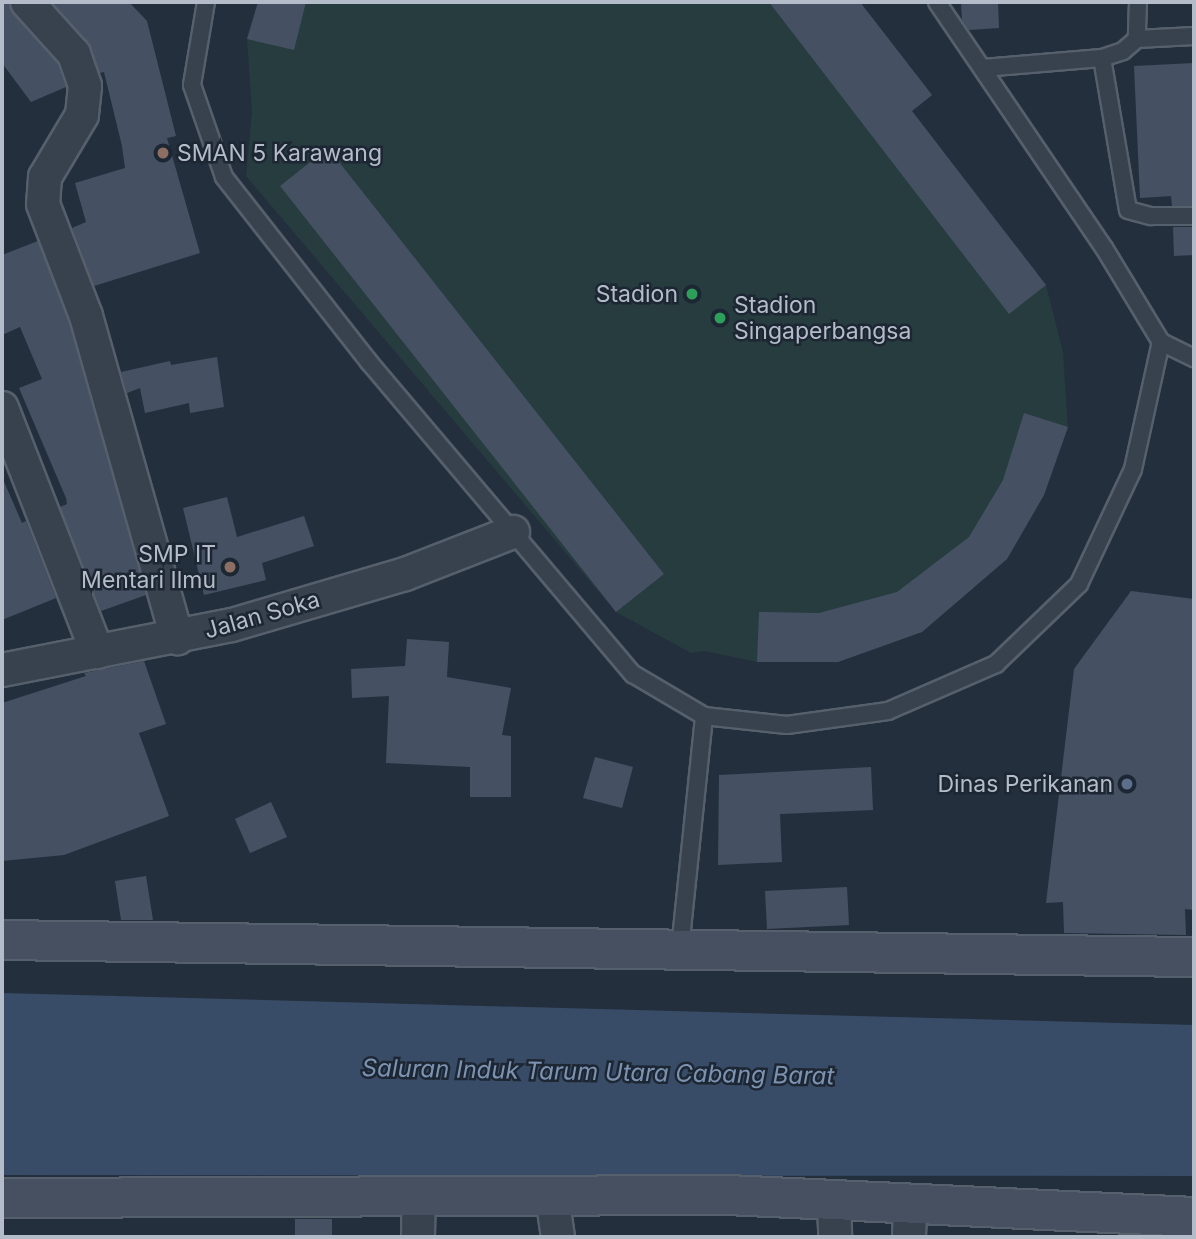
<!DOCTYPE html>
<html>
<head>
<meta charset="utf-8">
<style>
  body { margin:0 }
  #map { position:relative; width:1196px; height:1239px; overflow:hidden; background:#242f3e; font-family:Inter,sans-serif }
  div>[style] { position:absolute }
  .green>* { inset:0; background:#263c3f }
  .water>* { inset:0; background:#394c67 }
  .building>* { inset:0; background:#455162 }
  .roads { filter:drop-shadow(2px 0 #565f6c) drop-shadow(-2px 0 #565f6c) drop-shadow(0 2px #565f6c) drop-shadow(0 -2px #565f6c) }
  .lane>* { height:16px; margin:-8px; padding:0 8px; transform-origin:8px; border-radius:8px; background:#38414e }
  .street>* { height:32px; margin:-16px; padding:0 16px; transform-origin:16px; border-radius:16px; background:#38414e }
  .secondary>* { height:38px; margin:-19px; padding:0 19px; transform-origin:19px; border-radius:19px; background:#465061 }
  .dots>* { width:19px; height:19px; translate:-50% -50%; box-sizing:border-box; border:4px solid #1d2633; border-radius:50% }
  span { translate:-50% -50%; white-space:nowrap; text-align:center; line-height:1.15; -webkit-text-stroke:5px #1d2633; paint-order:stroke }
  .poi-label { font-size:23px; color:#b4bcc9 }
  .left { translate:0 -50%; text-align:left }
  .right { translate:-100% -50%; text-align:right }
  .street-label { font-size:23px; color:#b4bcc9 }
  .water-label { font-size:24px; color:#7c92b1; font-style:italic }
  .frame { position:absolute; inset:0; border:4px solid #b4bcc9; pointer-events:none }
</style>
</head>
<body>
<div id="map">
  <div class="green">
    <i style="clip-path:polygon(258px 2px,860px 2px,932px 95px,912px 111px,1046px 285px,1063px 352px,1068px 427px,1044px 495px,1007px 559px,922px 632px,838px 662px,757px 662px,704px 651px,691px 653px,616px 612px,246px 176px,252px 113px,247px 39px)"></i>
  </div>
  <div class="water">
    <i style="clip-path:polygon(2px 993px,1194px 1025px,1194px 1176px,2px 1175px)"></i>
  </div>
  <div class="building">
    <i style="clip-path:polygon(2px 2px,9px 2px,13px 14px,58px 64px,66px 87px,31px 102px,2px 63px)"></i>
    <i style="clip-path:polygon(52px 2px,129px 2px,147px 21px,176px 136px,167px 138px,200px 253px,94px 286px,72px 228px,86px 222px,75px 183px,125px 168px,122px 146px,104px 72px,100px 73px,88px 42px)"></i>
    <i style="clip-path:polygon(258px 2px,306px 2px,294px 50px,247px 39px)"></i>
    <i style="clip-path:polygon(769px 2px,860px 2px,932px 95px,912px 111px,1046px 285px,1009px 314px)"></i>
    <i style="clip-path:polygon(961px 2px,998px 2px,999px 28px,969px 30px,962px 20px)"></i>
    <i style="clip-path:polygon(1194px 63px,1194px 206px,1172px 206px,1171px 196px,1140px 198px,1134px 66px)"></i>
    <i style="clip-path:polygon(328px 148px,664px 574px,616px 612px,280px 186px)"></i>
    <i style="clip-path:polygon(1194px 227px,1194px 255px,1174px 256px,1173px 227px)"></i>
    <i style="clip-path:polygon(38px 241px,69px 322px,146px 595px,101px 611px,60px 507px,67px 504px,66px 498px,19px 388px,42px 379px,20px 327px,2px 335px,2px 255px)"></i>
    <i style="clip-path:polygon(217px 357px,224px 407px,190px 413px,189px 403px,145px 413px,140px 388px,127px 393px,121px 372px,170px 361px,171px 365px)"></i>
    <i style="clip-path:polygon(1024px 413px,1068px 427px,1044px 495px,1007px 559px,922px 632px,838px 662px,757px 662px,759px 612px,819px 613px,897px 592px,969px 537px,1003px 480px)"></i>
    <i style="clip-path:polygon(2px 477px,22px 523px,26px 521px,56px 598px,2px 620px)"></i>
    <i style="clip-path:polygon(227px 497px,237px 537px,304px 516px,314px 546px,262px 563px,266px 580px,204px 595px,183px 508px)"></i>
    <i style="clip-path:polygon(1131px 591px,1194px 599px,1194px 910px,1185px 909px,1186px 935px,1064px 933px,1063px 902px,1046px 903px,1074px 669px)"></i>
    <i style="clip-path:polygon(407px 639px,449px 642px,447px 677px,511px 688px,502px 735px,511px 736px,511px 797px,470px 797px,470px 767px,386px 763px,389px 696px,352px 698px,351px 669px,405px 666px)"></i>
    <i style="clip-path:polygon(144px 661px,166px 724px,139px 733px,169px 816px,64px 855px,2px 861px,2px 703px,86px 676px,84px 673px)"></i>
    <i style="clip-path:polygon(595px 757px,633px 767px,622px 808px,583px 798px)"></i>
    <i style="clip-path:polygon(871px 767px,873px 810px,780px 814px,782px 862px,718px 865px,719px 775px)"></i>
    <i style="clip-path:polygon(271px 802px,287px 837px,250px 853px,235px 819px)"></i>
    <i style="clip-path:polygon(146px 876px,153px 920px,121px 920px,115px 881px)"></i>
    <i style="clip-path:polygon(847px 887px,849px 925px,767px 929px,765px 891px)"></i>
    <i style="clip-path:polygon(295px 1219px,332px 1219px,332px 1237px,295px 1237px)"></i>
  </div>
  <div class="roads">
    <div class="lane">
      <i style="left:206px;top:2px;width:84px;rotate:99.6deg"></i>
      <i style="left:192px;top:85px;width:97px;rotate:70.8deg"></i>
      <i style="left:224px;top:177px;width:235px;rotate:51.9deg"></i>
      <i style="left:369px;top:362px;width:409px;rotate:49.8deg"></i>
      <i style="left:633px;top:674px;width:82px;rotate:30.6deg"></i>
      <i style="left:704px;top:716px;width:83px;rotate:6.2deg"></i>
      <i style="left:787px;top:725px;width:102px;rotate:-7.9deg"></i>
      <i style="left:888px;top:711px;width:118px;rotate:-23.5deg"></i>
      <i style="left:996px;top:664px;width:115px;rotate:-43.9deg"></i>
      <i style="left:1079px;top:584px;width:127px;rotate:-64.8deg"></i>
      <i style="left:1133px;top:469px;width:130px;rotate:-77.6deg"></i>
      <i style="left:1161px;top:342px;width:110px;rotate:-121.2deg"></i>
      <i style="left:1104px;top:248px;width:297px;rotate:-124.2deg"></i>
      <i style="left:1138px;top:2px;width:37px;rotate:92deg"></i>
      <i style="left:1137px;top:39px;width:57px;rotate:-3deg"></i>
      <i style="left:1102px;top:58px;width:154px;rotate:80.3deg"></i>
      <i style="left:1128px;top:210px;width:24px;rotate:15deg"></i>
      <i style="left:1151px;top:216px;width:43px"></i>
      <i style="left:983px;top:68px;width:119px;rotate:-4.8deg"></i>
      <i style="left:1102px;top:58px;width:22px;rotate:-18deg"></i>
      <i style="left:1123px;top:51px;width:18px;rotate:-41deg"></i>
      <i style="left:1161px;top:342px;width:37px;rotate:26deg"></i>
      <i style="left:680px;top:949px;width:234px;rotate:-84.1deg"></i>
    </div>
    <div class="street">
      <i style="left:27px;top:2px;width:70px;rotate:47.9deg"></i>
      <i style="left:74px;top:54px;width:34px;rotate:71deg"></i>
      <i style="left:85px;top:86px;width:29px;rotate:96deg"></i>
      <i style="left:82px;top:115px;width:72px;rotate:120.8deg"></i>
      <i style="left:45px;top:177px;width:27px;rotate:94deg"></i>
      <i style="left:43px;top:204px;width:120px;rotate:69deg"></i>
      <i style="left:86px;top:316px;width:335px;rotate:74.2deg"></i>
      <i style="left:2px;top:408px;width:262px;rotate:68.7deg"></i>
      <i style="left:2px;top:670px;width:234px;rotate:-11.1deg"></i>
      <i style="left:232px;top:625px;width:180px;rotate:-16.4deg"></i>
      <i style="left:405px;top:574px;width:116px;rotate:-21.3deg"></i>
      <i style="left:552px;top:1196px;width:41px;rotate:81.7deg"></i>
      <i style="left:834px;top:1201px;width:36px;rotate:88deg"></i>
      <i style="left:418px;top:1237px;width:39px;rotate:-89deg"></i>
      <i style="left:909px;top:1237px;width:32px;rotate:-88deg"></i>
    </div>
    <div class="secondary">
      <i style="left:2px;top:940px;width:1192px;rotate:0.82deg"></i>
      <i style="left:2px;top:1198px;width:726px;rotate:-0.24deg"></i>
      <i style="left:728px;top:1195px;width:467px;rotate:2.7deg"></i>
    </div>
  </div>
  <div class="dots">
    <i style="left:163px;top:153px;background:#8d6e63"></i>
    <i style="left:692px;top:294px;background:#2e9e5b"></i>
    <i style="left:720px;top:318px;background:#2e9e5b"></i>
    <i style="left:230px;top:567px;background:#8d6e63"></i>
    <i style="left:1127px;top:784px;background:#5c6f8a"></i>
  </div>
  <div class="poi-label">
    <span class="left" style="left:177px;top:153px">SMAN 5 Karawang</span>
    <span class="right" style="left:678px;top:294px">Stadion</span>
    <span class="left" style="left:734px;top:318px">Stadion<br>Singaperbangsa</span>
    <span class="right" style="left:216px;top:567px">SMP IT<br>Mentari Ilmu</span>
    <span class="right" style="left:1113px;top:784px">Dinas Perikanan</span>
  </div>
  <div class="street-label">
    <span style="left:262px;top:615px;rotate:-16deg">Jalan Soka</span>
  </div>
  <div class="water-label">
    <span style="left:598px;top:1072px;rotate:1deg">Saluran Induk Tarum Utara Cabang Barat</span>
  </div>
  <div class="frame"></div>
</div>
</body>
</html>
